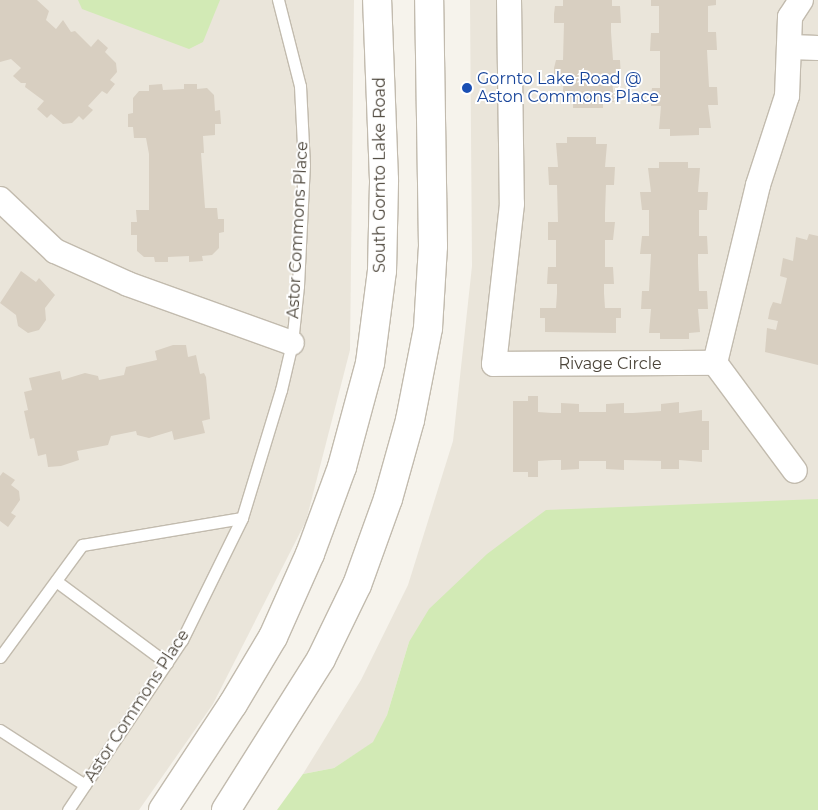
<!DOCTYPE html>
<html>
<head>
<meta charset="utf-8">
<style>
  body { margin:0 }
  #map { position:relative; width:818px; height:810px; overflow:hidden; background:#f6f3ec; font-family:Montserrat,sans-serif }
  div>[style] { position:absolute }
  .residential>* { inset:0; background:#eae5da }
  .green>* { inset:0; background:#d2eab5 }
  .building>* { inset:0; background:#d8cfc1 }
  .roads { filter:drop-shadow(1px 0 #c2bbae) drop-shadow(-1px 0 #c2bbae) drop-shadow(0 1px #c2bbae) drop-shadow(0 -1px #c2bbae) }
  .service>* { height:11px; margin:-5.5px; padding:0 5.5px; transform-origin:5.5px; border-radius:5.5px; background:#fff }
  .minor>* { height:24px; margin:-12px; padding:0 12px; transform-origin:12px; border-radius:12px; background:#fff }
  .tertiary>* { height:28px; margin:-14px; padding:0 14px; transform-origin:14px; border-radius:14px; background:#fff }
  .dots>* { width:14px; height:14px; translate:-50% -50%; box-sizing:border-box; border:2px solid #fff; border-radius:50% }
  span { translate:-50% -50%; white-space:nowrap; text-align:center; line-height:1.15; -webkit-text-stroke:4px #fff; paint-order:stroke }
  .transit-label { font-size:16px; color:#164399 }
  .left { translate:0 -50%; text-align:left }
  .street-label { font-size:16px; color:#4b4439 }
</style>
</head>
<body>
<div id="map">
  <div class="residential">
    <i style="clip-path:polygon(0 0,354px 0,350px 350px,306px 521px,213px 704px,139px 810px,0 810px)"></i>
    <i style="clip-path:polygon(470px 0,818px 0,818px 499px,799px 502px,409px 642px,387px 715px,374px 742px,334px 768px,303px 774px,361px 680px,408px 585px,453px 441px,472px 266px)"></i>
  </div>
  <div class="green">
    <i style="clip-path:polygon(78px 0,220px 0,203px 42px,189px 49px,82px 9px)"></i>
    <i style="clip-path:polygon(818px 499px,818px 810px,277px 810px,303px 774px,334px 768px,373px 742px,387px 715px,409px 642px,429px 609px,487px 554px,546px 510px)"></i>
  </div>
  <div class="building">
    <i style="clip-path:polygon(0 0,37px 0,49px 11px,46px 20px,56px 29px,63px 20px,71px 32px,75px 31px,91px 47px,98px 39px,108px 48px,105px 52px,116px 63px,117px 72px,110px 80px,115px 84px,107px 94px,102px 91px,88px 106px,93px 110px,83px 120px,79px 116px,72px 123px,63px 124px,51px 114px,47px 118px,37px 109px,44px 101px,25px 87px,26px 83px,21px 83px,13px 76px,21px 68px,11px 59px,0 62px)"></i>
    <i style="clip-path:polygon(563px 0,612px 0,612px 6px,620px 6px,621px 23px,611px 23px,611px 32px,613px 60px,620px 60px,621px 78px,612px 78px,614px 102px,603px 102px,603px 108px,573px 108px,573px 102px,562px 102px,564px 78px,554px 78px,554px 68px,556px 60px,563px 60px,564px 23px,554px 23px,554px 14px,555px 6px,563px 6px)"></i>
    <i style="clip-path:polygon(651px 0,716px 0,716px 5px,708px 6px,708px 32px,716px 32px,717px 50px,707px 50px,709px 87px,717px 87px,718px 105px,708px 105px,711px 128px,699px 128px,699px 135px,670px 136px,670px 129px,659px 129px,661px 106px,651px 106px,651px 95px,652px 88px,660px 88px,660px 51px,650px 51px,651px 33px,659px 33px,659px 6px,651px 6px)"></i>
    <i style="clip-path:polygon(162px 84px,163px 90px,184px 89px,184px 84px,197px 84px,197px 89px,207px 88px,214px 95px,215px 111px,220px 110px,221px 124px,215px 124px,215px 135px,203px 136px,204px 153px,201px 153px,205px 208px,217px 208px,218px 219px,224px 219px,224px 232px,219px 233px,219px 248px,212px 255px,202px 256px,203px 261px,189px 262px,189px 256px,168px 257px,168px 262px,155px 262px,154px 257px,144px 257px,137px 251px,137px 235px,131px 235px,131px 222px,137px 222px,136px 210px,149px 210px,149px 154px,146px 138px,134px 138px,133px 127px,128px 127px,128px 114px,133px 113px,133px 98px,139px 91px,149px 91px,149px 85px)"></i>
    <i style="clip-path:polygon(567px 137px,596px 137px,596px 144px,607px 144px,605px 167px,615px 167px,614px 185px,606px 185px,605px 213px,605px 222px,615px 222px,613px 240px,605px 240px,605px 267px,613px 267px,614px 284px,604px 284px,604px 293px,605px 308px,621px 308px,621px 318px,616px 318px,616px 333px,545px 332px,545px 318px,540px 318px,540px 308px,556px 308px,557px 293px,557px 284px,547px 284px,548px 267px,556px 267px,556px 240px,548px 240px,548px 222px,558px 222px,557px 185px,549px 185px,548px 167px,558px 167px,556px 143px,567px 143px)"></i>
    <i style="clip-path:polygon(659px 162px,688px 162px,688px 168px,700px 168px,698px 192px,708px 192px,707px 210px,699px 210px,699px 236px,707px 236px,708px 254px,698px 254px,698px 263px,699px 291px,707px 291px,708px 309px,698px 309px,700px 332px,689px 333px,689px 339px,660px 339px,660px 333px,649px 333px,651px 309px,641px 309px,642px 291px,649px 291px,651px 254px,640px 254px,642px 236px,649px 236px,649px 210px,642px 210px,640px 192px,651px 192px,648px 168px,659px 168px)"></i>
    <i style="clip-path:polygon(809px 234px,818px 236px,818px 365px,765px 352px,767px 328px,776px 330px,778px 321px,768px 319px,770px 309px,773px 302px,781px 304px,787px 278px,780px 276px,783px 258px,793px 261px,796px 237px,807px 240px)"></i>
    <i style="clip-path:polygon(21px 271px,36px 282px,39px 278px,55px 295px,45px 308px,46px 320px,39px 330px,28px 333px,18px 326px,16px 315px,0 303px)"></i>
    <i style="clip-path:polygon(173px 345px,186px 345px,188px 357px,196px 355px,200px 374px,204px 373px,206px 377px,210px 419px,202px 421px,205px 433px,174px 440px,172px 431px,149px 438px,137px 435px,136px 431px,111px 436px,108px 445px,77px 451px,79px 460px,61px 466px,48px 467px,46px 454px,38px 456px,34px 438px,30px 439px,24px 411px,28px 410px,24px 392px,32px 390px,29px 378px,60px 371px,62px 380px,85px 373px,98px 376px,99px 380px,124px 375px,126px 367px,157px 360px,155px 351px)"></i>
    <i style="clip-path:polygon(528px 396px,538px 396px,538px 412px,552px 413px,561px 413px,561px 403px,579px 404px,579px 412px,606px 412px,606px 404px,624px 403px,624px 413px,633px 413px,661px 411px,661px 404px,679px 402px,679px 413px,702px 410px,702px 421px,709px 421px,709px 450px,702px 450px,702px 462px,679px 460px,679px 469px,661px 469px,661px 461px,624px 460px,624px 470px,606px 469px,606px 461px,579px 461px,579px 469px,561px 470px,561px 460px,553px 460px,538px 461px,538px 477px,528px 477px,528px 472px,513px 472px,513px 401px,528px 401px)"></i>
    <i style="clip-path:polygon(3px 472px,15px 480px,11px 485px,19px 491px,20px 500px,11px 513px,16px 516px,8px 527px,0 521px,0 476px)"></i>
  </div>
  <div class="roads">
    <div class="service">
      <i style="left:56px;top:581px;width:138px;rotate:36.5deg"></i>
      <i style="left:0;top:657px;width:139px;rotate:-53.8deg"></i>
      <i style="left:82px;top:545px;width:162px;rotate:-9.6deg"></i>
      <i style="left:0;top:730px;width:101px;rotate:32.9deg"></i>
      <i style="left:68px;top:810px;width:205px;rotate:-56.2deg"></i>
      <i style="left:182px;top:640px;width:136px;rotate:-63.8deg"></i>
      <i style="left:242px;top:518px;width:134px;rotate:-73.1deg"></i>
      <i style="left:281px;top:390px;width:48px;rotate:-76.8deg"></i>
      <i style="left:292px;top:343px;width:57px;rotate:-84deg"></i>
      <i style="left:298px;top:286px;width:121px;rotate:-87.2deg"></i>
      <i style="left:304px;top:165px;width:79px;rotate:-92.9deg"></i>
      <i style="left:300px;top:86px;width:89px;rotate:-104.3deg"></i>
    </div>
    <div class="minor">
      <i style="left:509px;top:0;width:204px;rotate:89.2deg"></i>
      <i style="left:512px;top:204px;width:161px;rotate:96.4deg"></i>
      <i style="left:494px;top:364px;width:221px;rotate:-0.3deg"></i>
      <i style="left:715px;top:363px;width:183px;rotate:-76.4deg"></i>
      <i style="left:758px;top:185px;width:94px;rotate:-72deg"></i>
      <i style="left:787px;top:96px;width:79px;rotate:-87.8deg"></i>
      <i style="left:790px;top:17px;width:20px;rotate:-57deg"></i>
      <i style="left:791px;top:47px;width:27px;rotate:2deg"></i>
      <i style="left:0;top:199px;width:76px;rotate:43.4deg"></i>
      <i style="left:55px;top:251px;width:80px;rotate:24.3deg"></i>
      <i style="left:128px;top:284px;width:174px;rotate:19.8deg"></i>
      <i style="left:715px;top:363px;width:134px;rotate:53.5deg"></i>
    </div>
    <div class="tertiary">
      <i style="left:163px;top:810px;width:127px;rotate:-56.6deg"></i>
      <i style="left:233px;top:704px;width:78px;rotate:-59.2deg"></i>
      <i style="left:273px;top:637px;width:91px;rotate:-66deg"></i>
      <i style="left:310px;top:554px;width:93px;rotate:-69.8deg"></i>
      <i style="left:342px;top:467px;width:108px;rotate:-74.9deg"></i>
      <i style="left:370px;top:363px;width:93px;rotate:-82.6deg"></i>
      <i style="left:382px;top:271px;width:91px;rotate:-88.7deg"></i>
      <i style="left:384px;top:180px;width:180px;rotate:-92.2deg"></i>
      <i style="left:226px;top:810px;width:178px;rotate:-57.8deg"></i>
      <i style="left:321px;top:659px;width:82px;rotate:-64.1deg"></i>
      <i style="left:357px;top:585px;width:91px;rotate:-70.2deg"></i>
      <i style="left:388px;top:499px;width:82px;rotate:-74.4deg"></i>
      <i style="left:410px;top:420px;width:94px;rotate:-78.9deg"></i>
      <i style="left:428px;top:328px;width:82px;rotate:-86.5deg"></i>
      <i style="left:433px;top:246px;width:246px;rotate:-90.9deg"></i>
    </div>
  </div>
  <div class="dots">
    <i style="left:467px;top:88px;background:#1a4fb4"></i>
  </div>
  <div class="transit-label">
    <span class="left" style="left:477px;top:88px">Gornto Lake Road @<br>Aston Commons Place</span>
  </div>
  <div class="street-label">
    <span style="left:380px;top:175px;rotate:-90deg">South Gornto Lake Road</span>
    <span style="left:298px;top:230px;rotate:-87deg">Astor Commons Place</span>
    <span style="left:610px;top:364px">Rivage Circle</span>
    <span style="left:137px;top:706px;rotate:-57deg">Astor Commons Place</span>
  </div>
</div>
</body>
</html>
